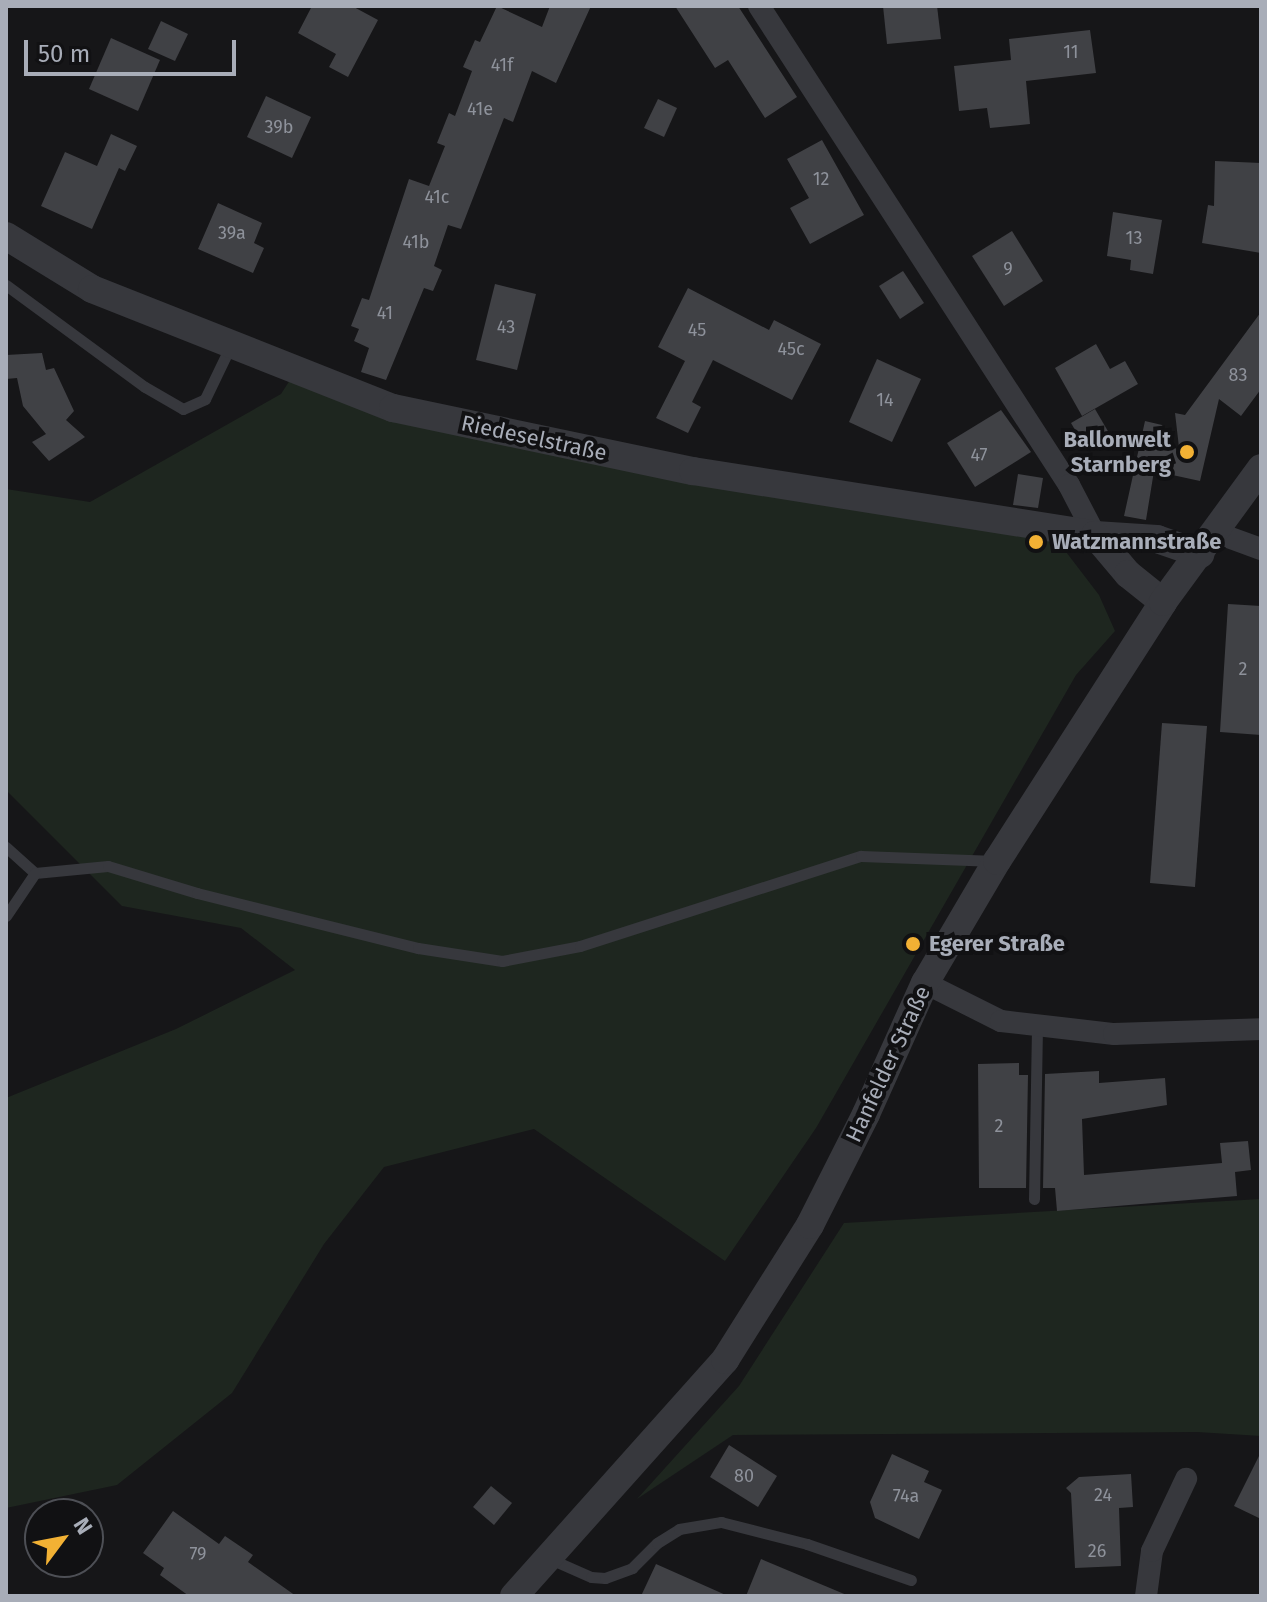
<!DOCTYPE html>
<html>
<head>
<meta charset="utf-8">
<style>
  body { margin:0 }
  #map { position:relative; width:1267px; height:1602px; overflow:hidden; background:#161618; font-family:"Fira Sans",sans-serif }
  div>[style] { position:absolute }
  .green>* { inset:0; background:#1e261f }
  .building>* { inset:0; background:#404145 }
  .service>* { height:11px; margin:-5.5px; padding:0 5.5px; transform-origin:5.5px; border-radius:5.5px; background:#37383d }
  .minor>* { height:22px; margin:-11px; padding:0 11px; transform-origin:11px; border-radius:11px; background:#37383d }
  .tertiary>* { height:28px; margin:-14px; padding:0 14px; transform-origin:14px; border-radius:14px; background:#37383d }
  .dots>* { width:22px; height:22px; translate:-50% -50%; box-sizing:border-box; border:4px solid #111113; border-radius:50% }
  span { translate:-50% -50%; white-space:nowrap; text-align:center; line-height:1.15; -webkit-text-stroke:8px #111113; paint-order:stroke }
  .number-label { font-size:18px; color:#8e929b }
  .number-label span { -webkit-text-stroke-width:0 }
  .street-label { font-size:22px; color:#a8adb8 }
  .poi-label { font-size:22px; color:#a8adb8; font-weight:700 }
  .right { translate:-100% -50%; text-align:right }
  .left { translate:0 -50%; text-align:left }
  .frame { position:absolute; inset:0; border:8px solid #a8adb8; pointer-events:none }
  .north { position:absolute; left:24px; top:1498px; width:80px; height:80px; box-sizing:border-box; background:#111113; border:2px solid #4d4f55; border-radius:50%; rotate:58deg; font-size:22px; font-weight:700; line-height:32px; text-align:center; color:#a8adb8 }
  .north::after { content:''; display:block; margin:auto; width:28px; height:36px; background:#f2b134; clip-path:polygon(50% 0,100% 100%,50% 72%,0 100%) }
  .scale { position:absolute; left:24px; top:40px; width:212px; height:36px; box-sizing:border-box; border:4px solid #a8adb8; border-top:0; padding-left:10px; font-size:24px; line-height:28px; white-space:nowrap; color:#a8adb8; -webkit-text-stroke:6px #111113; paint-order:stroke }
</style>
</head>
<body>
<div id="map">
  <div class="green">
    <i style="clip-path:polygon(297px 369px,693px 471px,1047px 527px,1099px 595px,1115px 631px,1076px 675px,816px 1128px,725px 1261px,534px 1129px,384px 1167px,324px 1244px,232px 1393px,117px 1485px,6px 1508px,6px 1098px,176px 1029px,295px 970px,241px 928px,122px 906px,6px 790px,6px 489px,90px 502px,281px 394px)"></i>
    <i style="clip-path:polygon(1261px 1199px,1261px 1436px,1197px 1432px,733px 1435px,637px 1499px,739px 1386px,844px 1223px)"></i>
  </div>
  <div class="building">
    <i style="clip-path:polygon(312px 6px,352px 6px,378px 20px,348px 77px,329px 67px,336px 54px,298px 33px)"></i>
    <i style="clip-path:polygon(497px 6px,542px 27px,550px 6px,591px 6px,556px 83px,532px 71px,513px 122px,504px 118px,461px 229px,448px 225px,434px 266px,442px 270px,433px 291px,424px 288px,386px 380px,361px 372px,369px 348px,354px 341px,359px 329px,351px 326px,362px 298px,369px 300px,409px 179px,429px 186px,445px 146px,437px 143px,449px 113px,455px 116px,472px 71px,463px 67px,475px 40px,480px 42px)"></i>
    <i style="clip-path:polygon(675px 6px,738px 6px,797px 97px,765px 118px,728px 60px,715px 68px)"></i>
    <i style="clip-path:polygon(883px 6px,937px 6px,941px 39px,887px 44px)"></i>
    <i style="clip-path:polygon(161px 21px,188px 34px,175px 61px,148px 49px)"></i>
    <i style="clip-path:polygon(1090px 30px,1096px 73px,1026px 81px,1030px 124px,990px 128px,987px 108px,959px 111px,954px 66px,1011px 60px,1009px 39px)"></i>
    <i style="clip-path:polygon(111px 38px,160px 60px,138px 111px,89px 89px)"></i>
    <i style="clip-path:polygon(266px 96px,311px 117px,292px 158px,247px 137px)"></i>
    <i style="clip-path:polygon(658px 99px,677px 108px,664px 137px,644px 128px)"></i>
    <i style="clip-path:polygon(111px 134px,137px 146px,125px 171px,119px 168px,92px 229px,41px 206px,65px 152px,97px 166px)"></i>
    <i style="clip-path:polygon(822px 140px,864px 215px,810px 244px,790px 208px,809px 198px,787px 159px)"></i>
    <i style="clip-path:polygon(1215px 161px,1261px 163px,1261px 253px,1202px 243px,1208px 205px,1214px 206px)"></i>
    <i style="clip-path:polygon(218px 203px,262px 223px,254px 243px,264px 248px,253px 273px,198px 249px)"></i>
    <i style="clip-path:polygon(1113px 212px,1162px 220px,1153px 274px,1130px 270px,1131px 260px,1107px 256px)"></i>
    <i style="clip-path:polygon(1012px 231px,1043px 281px,1004px 306px,972px 256px)"></i>
    <i style="clip-path:polygon(903px 271px,924px 303px,900px 319px,879px 286px)"></i>
    <i style="clip-path:polygon(495px 284px,536px 294px,517px 370px,476px 360px)"></i>
    <i style="clip-path:polygon(688px 288px,769px 330px,774px 320px,821px 344px,792px 400px,713px 360px,692px 402px,701px 407px,688px 433px,656px 418px,685px 361px,658px 347px)"></i>
    <i style="clip-path:polygon(1261px 312px,1261px 389px,1241px 416px,1219px 399px,1200px 481px,1154px 471px,1146px 520px,1124px 516px,1145px 421px,1162px 425px,1180px 456px,1175px 413px,1185px 415px)"></i>
    <i style="clip-path:polygon(1096px 344px,1110px 369px,1125px 361px,1138px 384px,1082px 416px,1055px 368px)"></i>
    <i style="clip-path:polygon(42px 353px,46px 370px,54px 368px,74px 411px,66px 420px,85px 437px,49px 461px,32px 442px,46px 434px,23px 406px,17px 378px,6px 379px,6px 355px)"></i>
    <i style="clip-path:polygon(877px 359px,921px 379px,892px 442px,849px 422px)"></i>
    <i style="clip-path:polygon(1095px 409px,1109px 433px,1085px 447px,1071px 423px)"></i>
    <i style="clip-path:polygon(1001px 410px,1031px 452px,975px 487px,947px 443px)"></i>
    <i style="clip-path:polygon(1018px 474px,1043px 478px,1038px 508px,1013px 505px)"></i>
    <i style="clip-path:polygon(1228px 604px,1261px 606px,1261px 735px,1220px 732px)"></i>
    <i style="clip-path:polygon(1162px 723px,1207px 726px,1195px 887px,1150px 883px)"></i>
    <i style="clip-path:polygon(1019px 1063px,1019px 1075px,1028px 1075px,1026px 1188px,979px 1188px,978px 1064px)"></i>
    <i style="clip-path:polygon(1099px 1071px,1099px 1083px,1165px 1078px,1167px 1105px,1082px 1119px,1084px 1175px,1222px 1163px,1220px 1143px,1248px 1141px,1251px 1170px,1235px 1172px,1237px 1196px,1057px 1211px,1055px 1188px,1043px 1188px,1045px 1074px)"></i>
    <i style="clip-path:polygon(729px 1445px,777px 1476px,758px 1507px,710px 1477px)"></i>
    <i style="clip-path:polygon(1261px 1452px,1261px 1519px,1234px 1506px)"></i>
    <i style="clip-path:polygon(892px 1454px,929px 1471px,924px 1482px,942px 1490px,919px 1539px,875px 1518px,870px 1502px)"></i>
    <i style="clip-path:polygon(1131px 1474px,1133px 1507px,1119px 1508px,1121px 1566px,1075px 1568px,1071px 1493px,1066px 1488px,1079px 1477px)"></i>
    <i style="clip-path:polygon(491px 1486px,512px 1503px,494px 1525px,473px 1507px)"></i>
    <i style="clip-path:polygon(173px 1511px,219px 1544px,225px 1536px,253px 1555px,248px 1562px,296px 1596px,189px 1596px,160px 1575px,164px 1568px,143px 1553px)"></i>
    <i style="clip-path:polygon(761px 1559px,849px 1596px,746px 1596px)"></i>
    <i style="clip-path:polygon(656px 1564px,728px 1596px,641px 1596px)"></i>
  </div>
  <div class="service">
    <i style="left:6px;top:285px;width:172px;rotate:36.3deg"></i>
    <i style="left:145px;top:387px;width:44px;rotate:30.1deg"></i>
    <i style="left:183px;top:409px;width:24px;rotate:-24deg"></i>
    <i style="left:205px;top:399px;width:62px;rotate:-64.3deg"></i>
    <i style="left:6px;top:847px;width:39px;rotate:42deg"></i>
    <i style="left:35px;top:873px;width:73px;rotate:-5.5deg"></i>
    <i style="left:108px;top:866px;width:93px;rotate:16.9deg"></i>
    <i style="left:197px;top:893px;width:228px;rotate:14deg"></i>
    <i style="left:418px;top:948px;width:85px;rotate:8.8deg"></i>
    <i style="left:502px;top:961px;width:79px;rotate:-10.9deg"></i>
    <i style="left:580px;top:946px;width:295px;rotate:-17.8deg"></i>
    <i style="left:861px;top:856px;width:135px;rotate:2.1deg"></i>
    <i style="left:6px;top:916px;width:52px;rotate:-56deg"></i>
    <i style="left:1034px;top:1199px;width:174px;rotate:-89deg"></i>
    <i style="left:548px;top:1558px;width:47px;rotate:23.8deg"></i>
    <i style="left:591px;top:1577px;width:14px;rotate:4deg"></i>
    <i style="left:605px;top:1578px;width:29px;rotate:-20deg"></i>
    <i style="left:632px;top:1568px;width:35px;rotate:-45deg"></i>
    <i style="left:657px;top:1543px;width:26px;rotate:-32deg"></i>
    <i style="left:679px;top:1529px;width:43px;rotate:-9.5deg"></i>
    <i style="left:721px;top:1522px;width:89px;rotate:14.3deg"></i>
    <i style="left:807px;top:1544px;width:110px;rotate:19.1deg"></i>
  </div>
  <div class="minor">
    <i style="left:759px;top:6px;width:571px;rotate:57.09deg"></i>
    <i style="left:1069px;top:485px;width:56px;rotate:62.5deg"></i>
    <i style="left:1217px;top:533px;width:47px;rotate:20deg"></i>
    <i style="left:925px;top:983px;width:85px;rotate:26.6deg"></i>
    <i style="left:1001px;top:1021px;width:114px;rotate:6.6deg"></i>
    <i style="left:1114px;top:1034px;width:147px;rotate:-1.9deg"></i>
    <i style="left:1146px;top:1596px;width:45px;rotate:-82.4deg"></i>
    <i style="left:1152px;top:1551px;width:80px;rotate:-64.7deg"></i>
  </div>
  <div class="tertiary">
    <i style="left:6px;top:236px;width:101px;rotate:31.6deg"></i>
    <i style="left:92px;top:289px;width:324px;rotate:21.6deg"></i>
    <i style="left:393px;top:408px;width:307px;rotate:11.9deg"></i>
    <i style="left:693px;top:471px;width:407px;rotate:9deg"></i>
    <i style="left:1095px;top:535px;width:62px;rotate:3.7deg"></i>
    <i style="left:1157px;top:539px;width:46px;rotate:19.2deg"></i>
    <i style="left:1095px;top:535px;width:51px;rotate:49.8deg"></i>
    <i style="left:1128px;top:574px;width:45px;rotate:38.7deg"></i>
    <i style="left:514px;top:1596px;width:317px;rotate:-48.2deg"></i>
    <i style="left:725px;top:1360px;width:160px;rotate:-57.8deg"></i>
    <i style="left:810px;top:1225px;width:124px;rotate:-63.2deg"></i>
    <i style="left:866px;top:1114px;width:144px;rotate:-65.8deg"></i>
    <i style="left:925px;top:983px;width:142px;rotate:-59.5deg"></i>
    <i style="left:997px;top:861px;width:308px;rotate:-57.3deg"></i>
    <i style="left:1163px;top:602px;width:166px;rotate:-53.8deg"></i>
  </div>
  <div class="dots">
    <i style="left:1187px;top:452px;background:#f2b134"></i>
    <i style="left:1036px;top:542px;background:#f2b134"></i>
    <i style="left:913px;top:944px;background:#f2b134"></i>
  </div>
  <div class="number-label">
    <span style="left:1071px;top:52px">11</span>
    <span style="left:502px;top:65px">41f</span>
    <span style="left:480px;top:109px">41e</span>
    <span style="left:279px;top:127px">39b</span>
    <span style="left:821px;top:179px">12</span>
    <span style="left:437px;top:197px">41c</span>
    <span style="left:232px;top:233px">39a</span>
    <span style="left:1134px;top:238px">13</span>
    <span style="left:416px;top:242px">41b</span>
    <span style="left:1008px;top:269px">9</span>
    <span style="left:385px;top:313px">41</span>
    <span style="left:506px;top:327px">43</span>
    <span style="left:697px;top:330px">45</span>
    <span style="left:791px;top:349px">45c</span>
    <span style="left:1238px;top:375px">83</span>
    <span style="left:885px;top:400px">14</span>
    <span style="left:979px;top:455px">47</span>
    <span style="left:1243px;top:669px">2</span>
    <span style="left:999px;top:1126px">2</span>
    <span style="left:744px;top:1476px">80</span>
    <span style="left:1103px;top:1495px">24</span>
    <span style="left:906px;top:1496px">74a</span>
    <span style="left:1097px;top:1551px">26</span>
    <span style="left:198px;top:1554px">79</span>
  </div>
  <div class="street-label">
    <span style="left:534px;top:438px;rotate:12deg">Riedeselstraße</span>
    <span style="left:888px;top:1064px;rotate:-65deg">Hanfelder Straße</span>
  </div>
  <div class="poi-label">
    <span class="right" style="left:1171px;top:452px">Ballonwelt<br>Starnberg</span>
    <span class="left" style="left:1052px;top:542px">Watzmannstraße</span>
    <span class="left" style="left:929px;top:944px">Egerer Straße</span>
  </div>
  <div class="frame"></div>
  <div class="north">N</div>
  <div class="scale">50 m</div>
</div>
</body>
</html>
